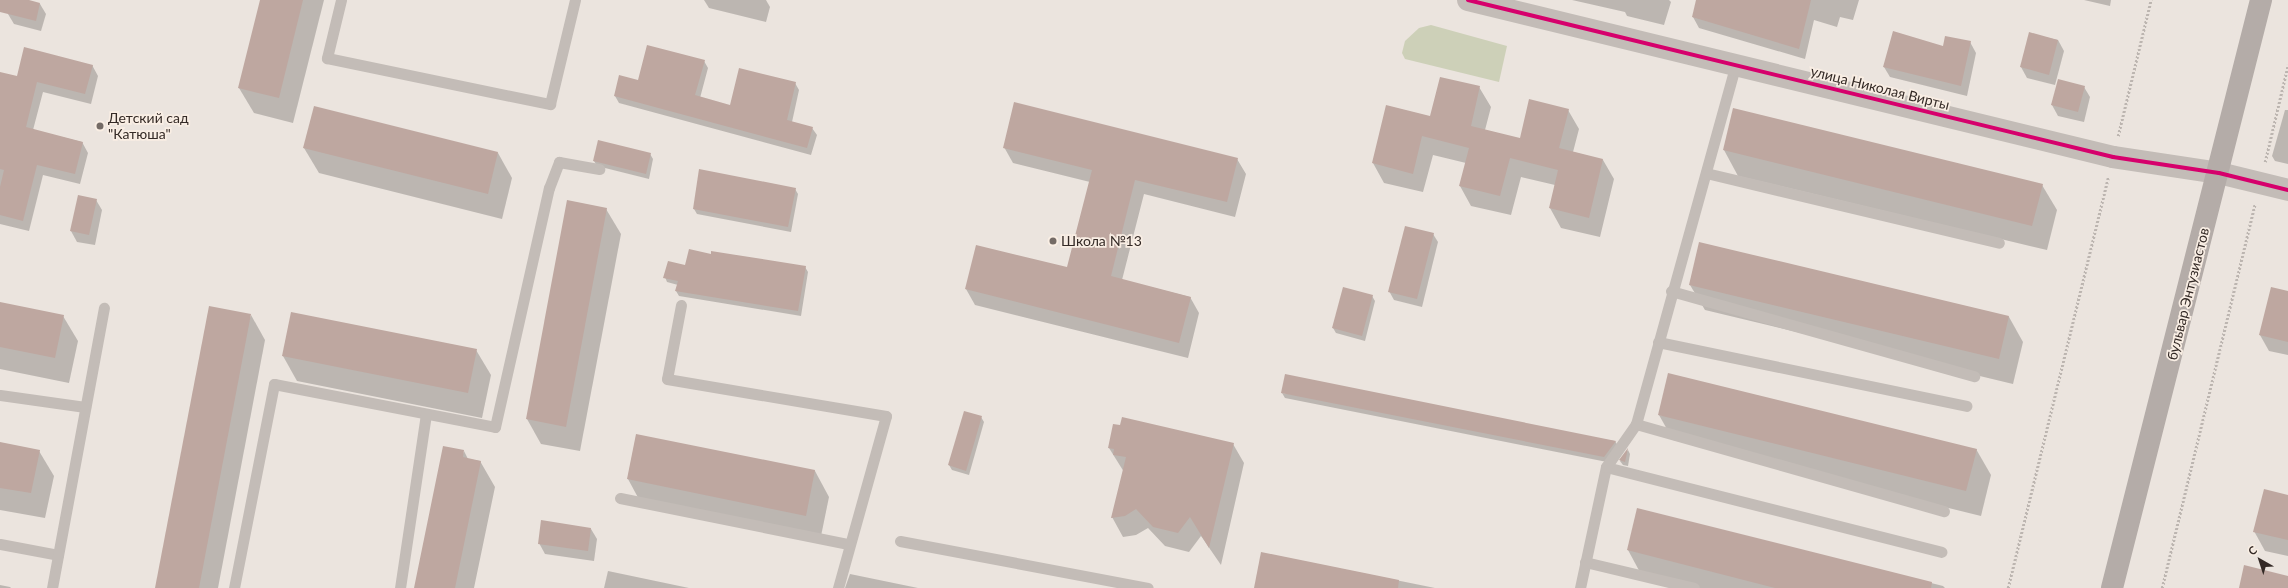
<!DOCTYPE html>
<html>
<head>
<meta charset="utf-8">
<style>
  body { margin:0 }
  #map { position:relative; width:2288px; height:588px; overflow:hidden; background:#ebe4de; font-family:Lato,sans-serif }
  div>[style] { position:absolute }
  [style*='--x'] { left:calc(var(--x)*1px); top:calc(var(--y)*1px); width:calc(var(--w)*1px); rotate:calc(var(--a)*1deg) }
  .green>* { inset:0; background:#cdd0b8 }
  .shadow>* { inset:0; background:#0003 }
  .building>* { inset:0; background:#bea7a0 }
  .path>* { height:2.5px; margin-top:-1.25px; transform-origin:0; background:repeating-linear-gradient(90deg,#bcb5b0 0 2px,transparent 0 4px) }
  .lane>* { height:11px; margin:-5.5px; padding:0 5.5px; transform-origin:5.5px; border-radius:5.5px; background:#c3bcb7 }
  .street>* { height:22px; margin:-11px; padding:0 11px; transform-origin:11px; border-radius:11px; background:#c3bcb7 }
  .secondary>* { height:22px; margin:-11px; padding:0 11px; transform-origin:11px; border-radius:11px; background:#b4aca8 }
  .cycleway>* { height:4px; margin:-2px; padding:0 2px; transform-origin:2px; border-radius:2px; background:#d6006c }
  .dots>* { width:11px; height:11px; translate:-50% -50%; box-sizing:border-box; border:2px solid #f9eee4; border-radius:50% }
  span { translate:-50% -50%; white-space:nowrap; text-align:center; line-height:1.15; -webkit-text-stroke:3.5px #f9eee4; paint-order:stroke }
  .street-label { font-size:14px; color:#342a26 }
  .poi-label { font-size:14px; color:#342a26 }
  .left { translate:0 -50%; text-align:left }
  .north { position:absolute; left:2240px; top:540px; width:40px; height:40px; -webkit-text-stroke:3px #f9eee4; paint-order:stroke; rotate:321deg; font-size:11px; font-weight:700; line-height:16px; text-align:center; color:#342a26 }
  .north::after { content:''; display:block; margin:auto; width:14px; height:18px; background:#342a26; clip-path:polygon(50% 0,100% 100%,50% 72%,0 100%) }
</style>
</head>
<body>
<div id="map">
  <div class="green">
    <div style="clip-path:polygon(1431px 25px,1507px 46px,1499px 82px,1405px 59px,1402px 53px,1405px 41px,1419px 28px)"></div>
  </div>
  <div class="shadow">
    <div style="clip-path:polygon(12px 0,40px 4px,46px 14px,41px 31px,14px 24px,8px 14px)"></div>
    <div style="clip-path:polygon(261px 0,324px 0,293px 123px,254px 113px,239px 88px)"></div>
    <div style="clip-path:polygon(704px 0,766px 0,770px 7px,766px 22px,709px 8px)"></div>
    <div style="clip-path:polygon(1572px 0,1669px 0,1671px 2px,1664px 25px,1627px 16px,1625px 12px)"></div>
    <div style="clip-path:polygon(1697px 0,1859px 0,1853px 20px,1840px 17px,1837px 27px,1814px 20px,1805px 59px,1699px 28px,1693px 17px)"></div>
    <div style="clip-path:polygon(2084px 0,2111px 0,2110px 6px)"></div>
    <div style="clip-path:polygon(2030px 34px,2058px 40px,2064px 51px,2055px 85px,2027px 78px,2021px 67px)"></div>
    <div style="clip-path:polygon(1970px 42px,1976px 53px,1967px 96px,1890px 77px,1884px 67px,1944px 47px)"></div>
    <div style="clip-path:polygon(704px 61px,708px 68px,700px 98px,731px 106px,795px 83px,799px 90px,792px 122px,812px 128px,817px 135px,811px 155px,619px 103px,615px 96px)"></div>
    <div style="clip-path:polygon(92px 65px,98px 76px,91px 104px,43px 92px,33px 130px,82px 142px,88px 153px,80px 184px,43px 175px,29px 231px,0 224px,0 73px,17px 77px)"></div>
    <div style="clip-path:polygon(1479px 87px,1491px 107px,1485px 130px,1520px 139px,1568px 110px,1579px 129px,1573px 152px,1603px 160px,1614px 179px,1600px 237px,1561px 228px,1550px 208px,1555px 185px,1521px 177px,1511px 215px,1471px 206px,1460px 186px,1466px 163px,1433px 155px,1423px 192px,1384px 183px,1373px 163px,1387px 106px,1431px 117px)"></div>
    <div style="clip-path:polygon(2084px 87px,2090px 97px,2084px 122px,2058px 116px,2052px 105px)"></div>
    <div style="clip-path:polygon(1734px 110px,2042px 185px,2057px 210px,2047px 250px,1738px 176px,1724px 150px)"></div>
    <div style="clip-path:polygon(2285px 110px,2288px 110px,2288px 164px,2275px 161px,2272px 156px)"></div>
    <div style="clip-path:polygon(1004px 147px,1237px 159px,1246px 174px,1235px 217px,1144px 194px,1122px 280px,1190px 297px,1199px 313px,1188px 358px,975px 305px,966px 289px,1068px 268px,1090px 182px,1013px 163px)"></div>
    <div style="clip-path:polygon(304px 148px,498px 153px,512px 178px,502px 219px,319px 173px)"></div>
    <div style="clip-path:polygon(650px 154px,653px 159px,649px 179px,597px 166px,594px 161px)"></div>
    <div style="clip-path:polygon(795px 189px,798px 194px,791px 232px,697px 214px,694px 209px)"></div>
    <div style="clip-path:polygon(96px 200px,102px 210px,95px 245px,77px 242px,71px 231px)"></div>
    <div style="clip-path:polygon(606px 209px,621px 234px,580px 451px,541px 444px,527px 419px)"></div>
    <div style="clip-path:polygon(1433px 234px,1438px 242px,1422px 307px,1394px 300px,1389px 291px)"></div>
    <div style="clip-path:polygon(712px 256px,805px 267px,808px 272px,801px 316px,679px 296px,676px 291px,678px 285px,667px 282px,665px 277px)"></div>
    <div style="clip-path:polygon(1690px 285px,2009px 317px,2023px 342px,2013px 384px,1705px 310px)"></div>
    <div style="clip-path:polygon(2288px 292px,2288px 355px,2269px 351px,2260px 335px)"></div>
    <div style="clip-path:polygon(1372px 296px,1375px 301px,1365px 341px,1336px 333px,1333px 328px)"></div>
    <div style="clip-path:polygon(0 303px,63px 316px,78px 341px,69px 383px,0 369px)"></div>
    <div style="clip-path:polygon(251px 315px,265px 340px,218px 588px,156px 588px)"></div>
    <div style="clip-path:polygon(476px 350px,491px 375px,482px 418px,297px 381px,283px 356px)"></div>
    <div style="clip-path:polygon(1282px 393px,1615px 441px,1618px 446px,1607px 462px,1285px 398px)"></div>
    <div style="clip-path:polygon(1659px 415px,1976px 449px,1991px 475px,1981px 516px,1673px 440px)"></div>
    <div style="clip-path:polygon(981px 417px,984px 422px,969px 475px,952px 470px,949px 465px)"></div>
    <div style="clip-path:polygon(637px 435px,815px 471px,829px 497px,820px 541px,642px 505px,628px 479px)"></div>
    <div style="clip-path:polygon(0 443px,39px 451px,54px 476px,45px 518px,0 510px)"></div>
    <div style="clip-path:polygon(1233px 444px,1244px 463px,1221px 565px,1201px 536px,1189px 552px,1165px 546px,1148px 528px,1136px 535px,1123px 537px,1112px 517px,1124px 472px,1109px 448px)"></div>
    <div style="clip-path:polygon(1628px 450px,1630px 454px,1628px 466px,1623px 465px,1620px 461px)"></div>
    <div style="clip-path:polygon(464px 451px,468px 459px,480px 461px,495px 487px,474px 588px,415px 588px)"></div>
    <div style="clip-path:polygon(2288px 496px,2288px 556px,2265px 551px,2254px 531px)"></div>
    <div style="clip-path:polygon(1638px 509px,1943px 586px,1945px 588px,1692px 588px,1642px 576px,1628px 550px)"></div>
    <div style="clip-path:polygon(591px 529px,597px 539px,594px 561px,545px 554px,539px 543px)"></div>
    <div style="clip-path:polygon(1262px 553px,1435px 588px,1255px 588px)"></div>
    <div style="clip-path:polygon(608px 571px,689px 588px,604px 588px)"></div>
    <div style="clip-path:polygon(850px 574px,918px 588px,845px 588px)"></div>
    <div style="clip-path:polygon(0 585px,10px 587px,11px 588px,0 588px)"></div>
  </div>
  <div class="building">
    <div style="clip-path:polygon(0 0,29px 0,40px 3px,36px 21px,0 12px)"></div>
    <div style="clip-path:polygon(260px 0,303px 0,279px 98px,238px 88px)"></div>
    <div style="clip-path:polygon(1696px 0,1811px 0,1799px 49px,1692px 17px)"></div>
    <div style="clip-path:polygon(1893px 31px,1943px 46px,1945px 36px,1971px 41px,1961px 86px,1883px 67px)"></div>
    <div style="clip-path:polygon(2029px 32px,2058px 40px,2049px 75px,2020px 67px)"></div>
    <div style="clip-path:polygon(647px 45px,705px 60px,695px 95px,730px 105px,739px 68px,796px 82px,787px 120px,813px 127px,807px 148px,614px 96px,619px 75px,638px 80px)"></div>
    <div style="clip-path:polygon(24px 47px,93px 65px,85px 94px,37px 82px,26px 127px,83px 142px,75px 174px,37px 165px,23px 221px,0 215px,0 187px,4px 170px,0 169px,0 72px,17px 76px)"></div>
    <div style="clip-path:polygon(1440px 77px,1480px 86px,1471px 126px,1520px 138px,1529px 99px,1569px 109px,1559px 148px,1603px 159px,1589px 218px,1549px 208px,1558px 170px,1510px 158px,1500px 196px,1459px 186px,1469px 148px,1422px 136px,1413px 174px,1372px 163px,1386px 105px,1430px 116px)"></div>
    <div style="clip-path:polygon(2058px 79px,2085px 86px,2078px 112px,2051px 105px)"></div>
    <div style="clip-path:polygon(1014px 102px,1238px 158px,1227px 202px,1135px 180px,1111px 276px,1191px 297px,1179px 343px,965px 289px,976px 245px,1067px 267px,1092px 170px,1003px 148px)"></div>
    <div style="clip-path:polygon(314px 106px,498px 152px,488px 194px,303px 148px)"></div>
    <div style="clip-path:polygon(1733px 108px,2043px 184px,2032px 226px,1723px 150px)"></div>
    <div style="clip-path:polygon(598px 140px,651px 153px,646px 174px,593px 161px)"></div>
    <div style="clip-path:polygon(699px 169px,796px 188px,788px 227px,693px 209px)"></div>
    <div style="clip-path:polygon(78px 195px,97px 199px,89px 235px,70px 231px)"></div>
    <div style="clip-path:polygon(567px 200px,607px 208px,566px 427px,526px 419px)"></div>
    <div style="clip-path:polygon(1405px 226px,1434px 233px,1417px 299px,1388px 292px)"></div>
    <div style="clip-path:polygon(1699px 242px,2009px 316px,1999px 359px,1689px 285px)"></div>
    <div style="clip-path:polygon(689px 249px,711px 254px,711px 251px,806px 266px,798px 311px,675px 291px,678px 281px,663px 278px,668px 261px,685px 265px)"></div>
    <div style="clip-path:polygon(1343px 287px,1373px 295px,1362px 336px,1332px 328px)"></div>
    <div style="clip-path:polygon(2271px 287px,2288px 291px,2288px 342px,2259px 335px)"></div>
    <div style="clip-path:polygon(0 302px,64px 315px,55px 358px,0 347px)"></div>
    <div style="clip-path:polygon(209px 306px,251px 314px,199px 588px,155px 588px)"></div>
    <div style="clip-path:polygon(291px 312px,477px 349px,468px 393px,282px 356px)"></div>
    <div style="clip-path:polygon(1668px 373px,1977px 449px,1966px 491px,1658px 415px)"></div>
    <div style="clip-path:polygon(1285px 374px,1616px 441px,1604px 457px,1281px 393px)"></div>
    <div style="clip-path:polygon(964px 411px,982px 416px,966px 471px,948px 465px)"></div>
    <div style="clip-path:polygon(1122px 417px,1234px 443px,1209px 548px,1190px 517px,1178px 533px,1153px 527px,1136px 509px,1125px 516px,1111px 518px,1126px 457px,1113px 455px,1114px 449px,1108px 448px,1113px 424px,1120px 425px)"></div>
    <div style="clip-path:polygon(636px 434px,815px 470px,806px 516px,627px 479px)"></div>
    <div style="clip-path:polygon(0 442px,40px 450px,31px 493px,0 488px)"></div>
    <div style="clip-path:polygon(443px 446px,464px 450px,463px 457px,481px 461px,455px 588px,414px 588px)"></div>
    <div style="clip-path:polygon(1628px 448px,1625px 462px,1619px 460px)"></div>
    <div style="clip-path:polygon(2264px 489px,2288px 495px,2288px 540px,2253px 532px)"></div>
    <div style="clip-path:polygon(1637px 508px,1932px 582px,1931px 588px,1775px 588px,1627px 550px)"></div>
    <div style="clip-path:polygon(541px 520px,591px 528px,588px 551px,538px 544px)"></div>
    <div style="clip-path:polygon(1261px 552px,1399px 580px,1398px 588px,1254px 588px)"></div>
    <div style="clip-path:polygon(2244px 565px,2288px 576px,2288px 588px,2239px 588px)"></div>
  </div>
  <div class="path">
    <div style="--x:2118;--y:136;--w:140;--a:-76.4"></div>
    <div style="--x:2265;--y:162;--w:100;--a:-76.7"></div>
    <div style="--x:2008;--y:588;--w:423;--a:-76.3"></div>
    <div style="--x:2162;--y:588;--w:395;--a:-76.4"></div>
  </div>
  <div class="lane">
    <div style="--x:341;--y:0;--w:60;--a:103.6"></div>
    <div style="--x:327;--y:58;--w:228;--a:11.7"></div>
    <div style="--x:550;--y:104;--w:107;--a:-76.5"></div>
    <div style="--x:1706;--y:173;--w:301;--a:13.4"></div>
    <div style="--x:1671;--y:291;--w:315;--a:15.7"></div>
    <div style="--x:681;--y:305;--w:75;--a:100.7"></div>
    <div style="--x:667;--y:379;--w:222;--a:9.6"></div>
    <div style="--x:886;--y:416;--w:179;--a:105.6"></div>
    <div style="--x:1658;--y:342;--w:315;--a:11.7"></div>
    <div style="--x:0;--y:395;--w:86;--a:8"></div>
    <div style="--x:1636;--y:424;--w:320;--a:15.8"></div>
    <div style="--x:1606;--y:467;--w:346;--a:14.2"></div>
    <div style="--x:620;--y:498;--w:233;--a:11.4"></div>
    <div style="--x:900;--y:541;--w:252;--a:10.7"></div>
    <div style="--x:0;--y:544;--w:59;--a:10.7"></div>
    <div style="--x:1585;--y:562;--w:112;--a:13.4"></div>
    <div style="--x:52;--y:588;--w:285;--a:-79.5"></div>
    <div style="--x:234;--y:588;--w:208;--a:-78.9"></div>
    <div style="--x:274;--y:384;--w:225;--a:11"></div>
    <div style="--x:495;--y:427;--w:245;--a:-77.3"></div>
    <div style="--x:549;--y:188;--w:28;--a:-69"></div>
    <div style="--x:559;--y:162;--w:41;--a:9.9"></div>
    <div style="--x:400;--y:588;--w:176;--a:-81.5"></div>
    <div style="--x:1580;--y:588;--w:124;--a:-77.9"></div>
    <div style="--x:1606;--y:467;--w:52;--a:-55.1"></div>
    <div style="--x:1636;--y:424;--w:374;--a:-74.5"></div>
  </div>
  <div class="street">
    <div style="--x:1468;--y:0;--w:664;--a:13.68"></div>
    <div style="--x:2113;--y:157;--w:107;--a:8.6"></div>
    <div style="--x:2219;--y:173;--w:71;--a:13.8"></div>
  </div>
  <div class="secondary">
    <div style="--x:2112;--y:588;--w:607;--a:-75.78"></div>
  </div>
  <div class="cycleway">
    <div style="--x:1468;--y:0;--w:664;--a:13.68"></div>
    <div style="--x:2113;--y:157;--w:107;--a:8.6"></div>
    <div style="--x:2219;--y:173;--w:71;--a:13.8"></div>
  </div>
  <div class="dots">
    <div style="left:100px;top:126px;background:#746b66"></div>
    <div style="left:1053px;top:241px;background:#746b66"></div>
  </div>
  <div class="street-label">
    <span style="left:1880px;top:88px;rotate:14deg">улица Николая Вирты</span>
    <span style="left:2188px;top:294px;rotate:-76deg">бульвар Энтузиастов</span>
  </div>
  <div class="poi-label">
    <span class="left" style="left:108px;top:126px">Детский сад<br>"Катюша"</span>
    <span class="left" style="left:1061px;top:241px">Школа №13</span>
  </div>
  <div class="north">С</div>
</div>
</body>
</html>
